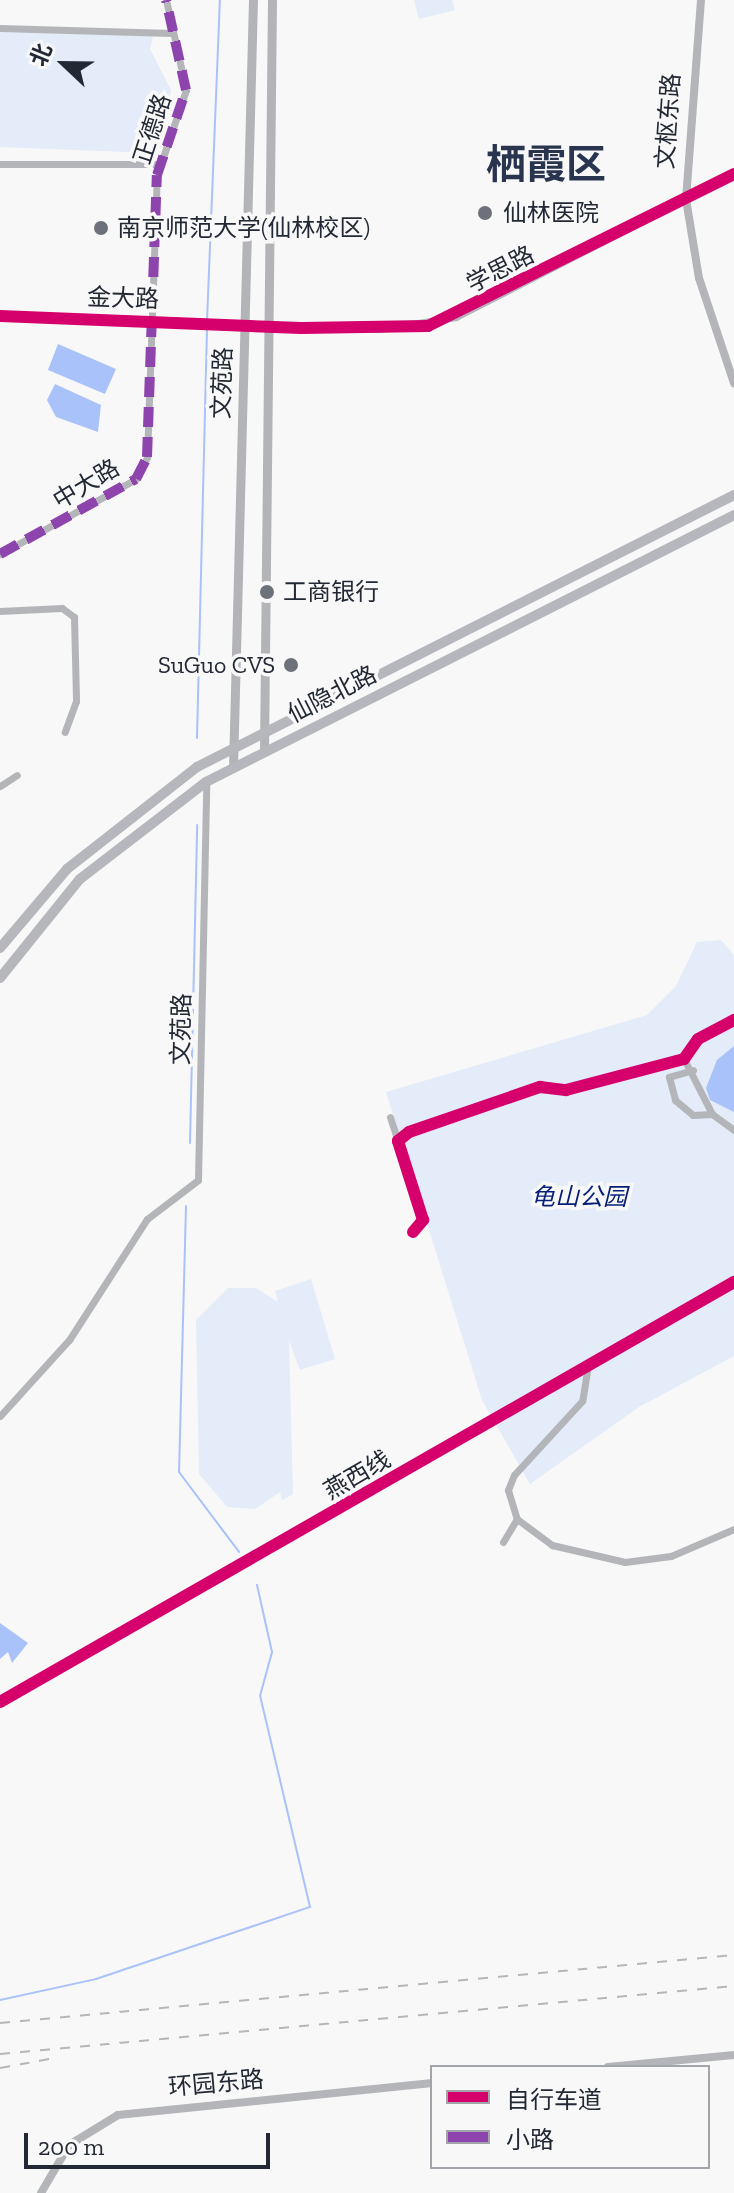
<!DOCTYPE html>
<html>
<head>
<meta charset="utf-8">
<style>
  body { margin:0 }
  #map { position:relative; width:734px; height:2193px; overflow:hidden; background:#f8f8f8; font-family:"Zilla Slab","Noto Sans SC",serif }
  div>[style] { position:absolute }
  [style*='--x'] { left:calc(var(--x)*1px); top:calc(var(--y)*1px); width:calc(var(--w)*1px); rotate:calc(var(--a)*1deg) }
  .green>* { inset:0; background:#e4ebf9 }
  .water>* { inset:0; background:#a9c2f9 }
  .stream>* { height:2px; margin:-1px; padding:0 1px; transform-origin:1px; border-radius:1px; background:#a9c2f9 }
  .minor>* { height:7px; margin:-3.5px; padding:0 3.5px; transform-origin:3.5px; border-radius:3.5px; background:#b3b5b9 }
  .tertiary>* { height:8px; margin:-4px; padding:0 4px; transform-origin:4px; border-radius:4px; background:#b3b5b9 }
  .secondary>* { height:9px; margin:-4.5px; padding:0 4.5px; transform-origin:4.5px; border-radius:4.5px; background:#b2b4b8 }
  .primary>* { height:10px; margin:-5px; padding:0 5px; transform-origin:5px; border-radius:5px; background:#b6b7bc }
  .rail>* { height:2px; margin-top:-1px; transform-origin:0; background:repeating-linear-gradient(90deg,#b4b6b8 0 10px,transparent 0 20px) }
  .quiet>* { height:10px; margin-top:-5px; transform-origin:0; background:repeating-linear-gradient(90deg,#8e44ad 0 20px,transparent 0 30px) }
  .cycleway>* { height:12px; margin:-6px; padding:0 6px; transform-origin:6px; border-radius:6px; background:#d6006c }
  .dots>* { width:22px; height:22px; translate:-50% -50%; box-sizing:border-box; border:4px solid #f8f8f8; border-radius:50% }
  span { translate:-50% -50%; white-space:nowrap; text-align:center; line-height:1.15; -webkit-text-stroke:7px #f8f8f8; paint-order:stroke }
  .street-label { font-size:24px; color:#222834 }
  .poi-label { font-size:24px; color:#222834 }
  .left { translate:0 -50%; text-align:left }
  .right { translate:-100% -50%; text-align:right }
  .park-label { font-size:24px; color:#072178; font-style:italic }
  .town-label { font-size:40px; color:#29354f; font-weight:700 }
  .legend { position:absolute; left:430px; top:2065px; width:280px; height:104px; box-sizing:border-box; background:#f8f8f8; border:2px solid #a2a5aa; margin:0; padding:10px 14px; list-style:none; font-size:24px; color:#222834 }
  .legend li { display:flex; align-items:center; gap:16px; height:40px }
  .legend b { width:40px; border:2px solid #a2a5aa }
  .north { position:absolute; left:24px; top:24px; width:80px; height:80px; -webkit-text-stroke:6px #f8f8f8; paint-order:stroke; rotate:292deg; font-size:22px; font-weight:700; line-height:32px; text-align:center; color:#222834 }
  .north::after { content:''; display:block; margin:auto; width:28px; height:36px; background:#222834; clip-path:polygon(50% 0,100% 100%,50% 72%,0 100%) }
  .scale { position:absolute; left:24px; top:2133px; width:246px; height:36px; box-sizing:border-box; border:4px solid #222834; border-top:0; padding-left:10px; font-size:24px; line-height:28px; white-space:nowrap; color:#222834; -webkit-text-stroke:6px #f8f8f8; paint-order:stroke }
</style>
</head>
<body>
<div id="map">
  <div class="green">
    <div style="clip-path:polygon(414px 0,452px 0,455px 10px,419px 19px)"></div>
    <div style="clip-path:polygon(0 30px,153px 36px,150px 49px,171px 90px,165px 118px,148px 140px,150px 153px,0 147px)"></div>
    <div style="clip-path:polygon(721px 940px,734px 955px,734px 1356px,639px 1407px,530px 1484px,482px 1400px,386px 1092px,647px 1015px,676px 986px,697px 942px)"></div>
    <div style="clip-path:polygon(311px 1279px,335px 1359px,300px 1370px,289px 1341px,293px 1494px,282px 1500px,280px 1492px,255px 1509px,227px 1507px,199px 1474px,196px 1320px,228px 1288px,256px 1288px,278px 1302px,275px 1291px)"></div>
  </div>
  <div class="water">
    <div style="clip-path:polygon(58px 344px,116px 369px,105px 394px,48px 370px)"></div>
    <div style="clip-path:polygon(55px 384px,101px 405px,98px 432px,56px 417px,47px 400px)"></div>
    <div style="clip-path:polygon(734px 1046px,734px 1112px,710px 1100px,706px 1088px,717px 1060px)"></div>
    <div style="clip-path:polygon(0 1623px,28px 1643px,12px 1663px,8px 1652px,0 1659px)"></div>
  </div>
  <div class="stream">
    <div style="--x:207;--y:321;--w:321;--a:-87.7"></div>
    <div style="--x:197;--y:738;--w:411;--a:-88.6"></div>
    <div style="--x:190;--y:1143;--w:318;--a:-88.7"></div>
    <div style="--x:186;--y:1206;--w:266;--a:91.5"></div>
    <div style="--x:179;--y:1472;--w:100;--a:53.1"></div>
    <div style="--x:0;--y:2000;--w:98;--a:-12.3"></div>
    <div style="--x:96;--y:1979;--w:226;--a:-18.6"></div>
    <div style="--x:310;--y:1907;--w:217;--a:-103.3"></div>
    <div style="--x:260;--y:1696;--w:46;--a:-74.7"></div>
    <div style="--x:272;--y:1652;--w:69;--a:-102.6"></div>
  </div>
  <div class="minor">
    <div style="--x:0;--y:28;--w:171;--a:1.7"></div>
    <div style="--x:0;--y:164;--w:161;--a:0"></div>
    <div style="--x:0;--y:316;--w:244;--a:2.1"></div>
    <div style="--x:268;--y:327;--w:112;--a:1"></div>
    <div style="--x:380;--y:329;--w:77;--a:-9"></div>
    <div style="--x:456;--y:317;--w:313;--a:-27.2"></div>
    <div style="--x:0;--y:554;--w:155;--a:-28.9"></div>
    <div style="--x:136;--y:479;--w:25;--a:-63"></div>
    <div style="--x:147;--y:457;--w:282;--a:-88"></div>
    <div style="--x:157;--y:175;--w:90;--a:-71.2"></div>
    <div style="--x:186;--y:90;--w:92;--a:-102.5"></div>
    <div style="--x:0;--y:611;--w:62;--a:-2.8"></div>
    <div style="--x:62;--y:608;--w:15;--a:37"></div>
    <div style="--x:74;--y:617;--w:84;--a:88.6"></div>
    <div style="--x:76;--y:701;--w:33;--a:110"></div>
    <div style="--x:0;--y:786;--w:20;--a:-33"></div>
    <div style="--x:684;--y:1059;--w:62;--a:63"></div>
    <div style="--x:712;--y:1114;--w:27;--a:36"></div>
    <div style="--x:693;--y:1070;--w:25;--a:164"></div>
    <div style="--x:669;--y:1077;--w:24;--a:75"></div>
    <div style="--x:675;--y:1100;--w:23;--a:40"></div>
    <div style="--x:693;--y:1115;--w:19;--a:-3"></div>
    <div style="--x:390;--y:1117;--w:25;--a:72"></div>
    <div style="--x:413;--y:1232;--w:16;--a:-50"></div>
    <div style="--x:423;--y:1220;--w:83;--a:-107.6"></div>
    <div style="--x:398;--y:1141;--w:14;--a:-39"></div>
    <div style="--x:409;--y:1132;--w:139;--a:-19"></div>
    <div style="--x:540;--y:1087;--w:26;--a:7"></div>
    <div style="--x:566;--y:1090;--w:122;--a:-14.7"></div>
    <div style="--x:684;--y:1059;--w:24;--a:-55"></div>
    <div style="--x:698;--y:1039;--w:41;--a:-27.8"></div>
    <div style="--x:588;--y:1365;--w:36;--a:99"></div>
    <div style="--x:582;--y:1401;--w:100;--a:132.6"></div>
    <div style="--x:514;--y:1475;--w:16;--a:112"></div>
    <div style="--x:508;--y:1490;--w:30;--a:73"></div>
    <div style="--x:517;--y:1519;--w:44;--a:36.6"></div>
    <div style="--x:552;--y:1545;--w:75;--a:13.1"></div>
    <div style="--x:625;--y:1562;--w:46;--a:-7.4"></div>
    <div style="--x:671;--y:1556;--w:69;--a:-23.2"></div>
    <div style="--x:0;--y:1416;--w:103;--a:-47.8"></div>
    <div style="--x:69;--y:1340;--w:144;--a:-57.2"></div>
    <div style="--x:147;--y:1219;--w:64;--a:-37.4"></div>
    <div style="--x:198;--y:1180;--w:398;--a:-88.8"></div>
    <div style="--x:503;--y:1542;--w:27;--a:-59"></div>
    <div style="--x:0;--y:1702;--w:846;--a:-29.78"></div>
  </div>
  <div class="tertiary">
    <div style="--x:701;--y:0;--w:200;--a:94.3"></div>
    <div style="--x:686;--y:199;--w:80;--a:80.7"></div>
    <div style="--x:699;--y:278;--w:111;--a:71.6"></div>
    <div style="--x:244;--y:325;--w:24;--a:5"></div>
    <div style="--x:608;--y:2067;--w:127;--a:-5.4"></div>
    <div style="--x:41;--y:2193;--w:56;--a:-59.7"></div>
    <div style="--x:69;--y:2145;--w:57;--a:-31.5"></div>
    <div style="--x:118;--y:2115;--w:316;--a:-5.8"></div>
  </div>
  <div class="secondary">
    <div style="--x:264;--y:751;--w:751;--a:-89.39"></div>
    <div style="--x:233;--y:768;--w:768;--a:-88.51"></div>
  </div>
  <div class="primary">
    <div style="--x:0;--y:948;--w:104;--a:-49.7"></div>
    <div style="--x:67;--y:869;--w:165;--a:-38.1"></div>
    <div style="--x:197;--y:767;--w:602;--a:-26.86"></div>
    <div style="--x:0;--y:978;--w:127;--a:-51.1"></div>
    <div style="--x:80;--y:879;--w:159;--a:-37.6"></div>
    <div style="--x:206;--y:782;--w:592;--a:-26.82"></div>
  </div>
  <div class="rail">
    <div style="--x:0;--y:2023;--w:737;--a:-5.29"></div>
    <div style="--x:0;--y:2054;--w:737;--a:-5.29"></div>
    <div style="--x:0;--y:2068;--w:50;--a:-10.4"></div>
  </div>
  <div class="quiet">
    <div style="--x:0;--y:554;--w:155;--a:-28.9"></div>
    <div style="--x:136;--y:479;--w:25;--a:-63"></div>
    <div style="--x:147;--y:457;--w:282;--a:-88"></div>
    <div style="--x:157;--y:175;--w:90;--a:-71.2"></div>
    <div style="--x:186;--y:90;--w:92;--a:-102.5"></div>
  </div>
  <div class="cycleway">
    <div style="--x:0;--y:316;--w:301;--a:2.3"></div>
    <div style="--x:301;--y:328;--w:127;--a:-0.9"></div>
    <div style="--x:428;--y:326;--w:342;--a:-26.4"></div>
    <div style="--x:413;--y:1232;--w:16;--a:-50"></div>
    <div style="--x:423;--y:1220;--w:83;--a:-107.6"></div>
    <div style="--x:398;--y:1141;--w:14;--a:-39"></div>
    <div style="--x:409;--y:1132;--w:139;--a:-19"></div>
    <div style="--x:540;--y:1087;--w:26;--a:7"></div>
    <div style="--x:566;--y:1090;--w:122;--a:-14.7"></div>
    <div style="--x:684;--y:1059;--w:24;--a:-55"></div>
    <div style="--x:698;--y:1039;--w:41;--a:-27.8"></div>
    <div style="--x:0;--y:1702;--w:846;--a:-29.78"></div>
  </div>
  <div class="dots">
    <div style="left:485px;top:213px;background:#6d7179"></div>
    <div style="left:101px;top:228px;background:#6d7179"></div>
    <div style="left:267px;top:592px;background:#6d7179"></div>
    <div style="left:291px;top:665px;background:#6d7179"></div>
  </div>
  <div class="street-label">
    <span style="left:668px;top:121px;rotate:-86deg">文枢东路</span>
    <span style="left:152px;top:129px;rotate:-72deg">正德路</span>
    <span style="left:500px;top:269px;rotate:-27deg">学思路</span>
    <span style="left:123px;top:298px;rotate:2deg">金大路</span>
    <span style="left:222px;top:383px;rotate:-88deg">文苑路</span>
    <span style="left:86px;top:484px;rotate:-31deg">中大路</span>
    <span style="left:332px;top:694px;rotate:-27deg">仙隐北路</span>
    <span style="left:181px;top:1029px;rotate:-89deg">文苑路</span>
    <span style="left:357px;top:1475px;rotate:-30deg">燕西线</span>
    <span style="left:216px;top:2083px;rotate:-5deg">环园东路</span>
  </div>
  <div class="poi-label">
    <span class="left" style="left:503px;top:213px">仙林医院</span>
    <span class="left" style="left:117px;top:228px">南京师范大学(仙林校区)</span>
    <span class="left" style="left:283px;top:592px">工商银行</span>
    <span class="right" style="left:275px;top:665px">SuGuo CVS</span>
  </div>
  <div class="park-label">
    <span style="left:579px;top:1197px">龟山公园</span>
  </div>
  <div class="town-label">
    <span style="left:546px;top:164px">栖霞区</span>
  </div>
  <ul class="legend">
  <li><b style="height:10px;background:#d6006c"></b>自行车道</li>
  <li><b style="height:10px;background:#8e44ad"></b>小路</li>
  </ul>
  <div class="north">北</div>
  <div class="scale">200 m</div>
</div>
</body>
</html>
